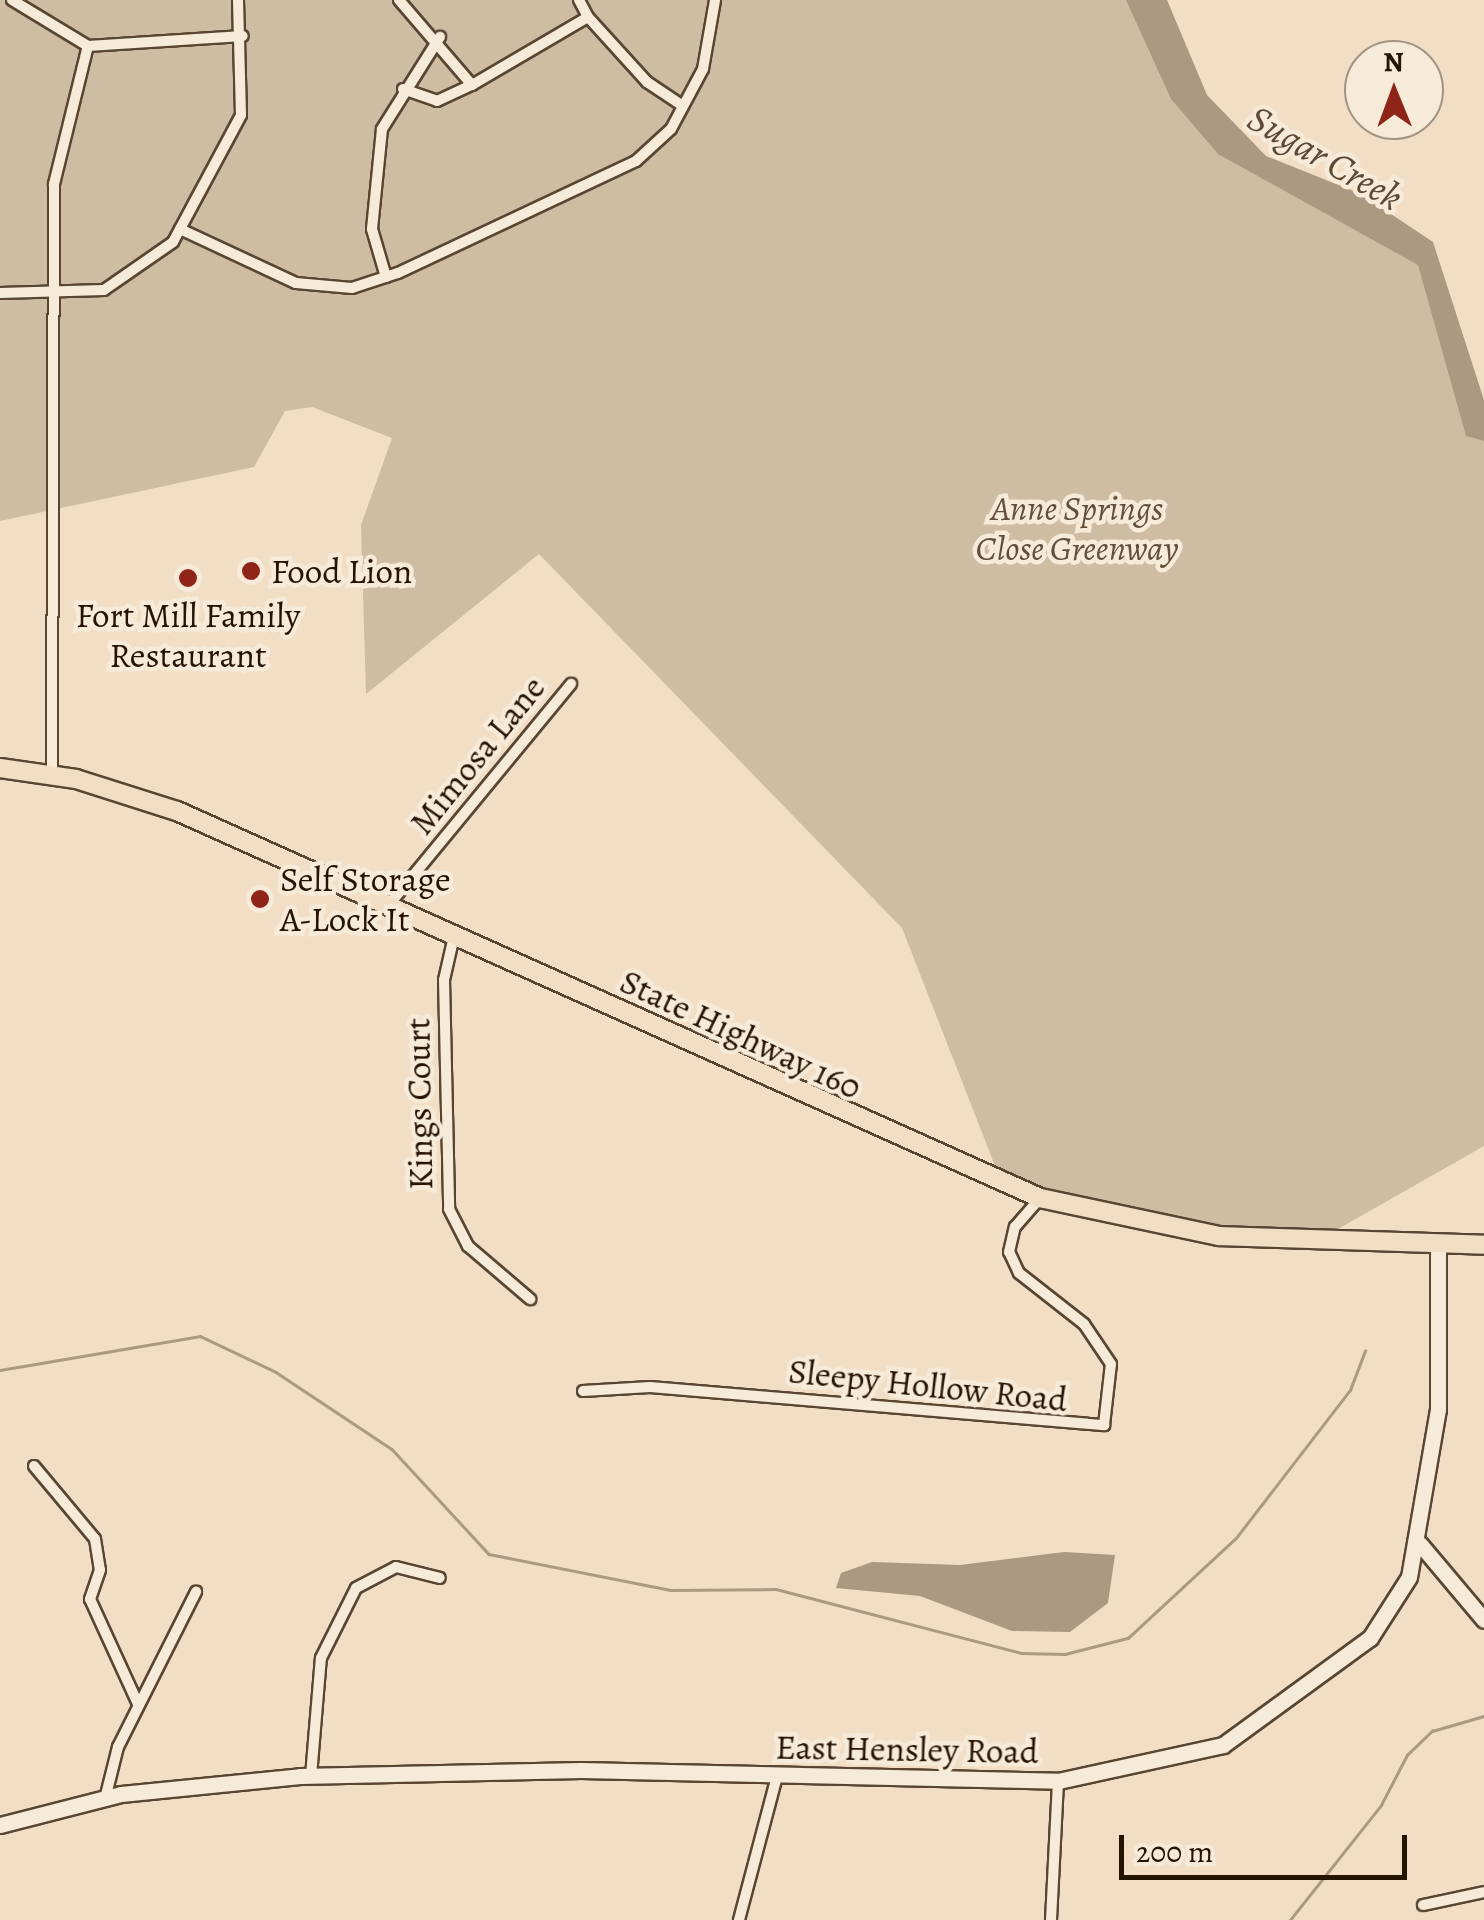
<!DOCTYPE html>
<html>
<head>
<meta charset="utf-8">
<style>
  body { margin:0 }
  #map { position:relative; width:1484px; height:1920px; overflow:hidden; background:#f1dec4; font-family:Alegreya,serif }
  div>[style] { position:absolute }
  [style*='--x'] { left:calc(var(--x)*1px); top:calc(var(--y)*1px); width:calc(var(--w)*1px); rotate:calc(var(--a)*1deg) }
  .green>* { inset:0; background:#cebca3 }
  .water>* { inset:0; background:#ac9982 }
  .stream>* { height:2.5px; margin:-1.25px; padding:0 1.25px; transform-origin:1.25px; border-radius:1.25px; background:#ac9982 }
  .roads { filter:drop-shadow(2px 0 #584632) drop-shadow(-2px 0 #584632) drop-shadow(0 2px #584632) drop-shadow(0 -2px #584632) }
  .street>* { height:10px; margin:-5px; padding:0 5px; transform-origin:5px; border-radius:5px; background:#f6ead9 }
  .secondary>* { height:15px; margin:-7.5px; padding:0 7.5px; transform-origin:7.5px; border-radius:7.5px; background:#f6ead9 }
  .primary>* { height:18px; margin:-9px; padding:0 9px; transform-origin:9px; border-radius:9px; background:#f1dec4 }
  .dots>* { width:28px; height:28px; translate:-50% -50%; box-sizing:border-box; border:5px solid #f6ead9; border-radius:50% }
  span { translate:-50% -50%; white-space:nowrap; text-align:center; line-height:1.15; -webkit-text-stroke:9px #f6ead9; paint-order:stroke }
  .park-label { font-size:35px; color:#604f3a; font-style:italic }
  .poi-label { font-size:35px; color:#251401 }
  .left { translate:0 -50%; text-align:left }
  .street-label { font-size:35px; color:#251401 }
  .water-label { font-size:38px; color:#5b4935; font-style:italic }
  .north { position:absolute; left:1344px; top:40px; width:100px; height:100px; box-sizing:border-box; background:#f6ead9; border:2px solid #a29483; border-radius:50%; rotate:359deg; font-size:28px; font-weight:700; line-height:40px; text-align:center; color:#251401 }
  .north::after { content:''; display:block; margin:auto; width:35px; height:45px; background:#8f2418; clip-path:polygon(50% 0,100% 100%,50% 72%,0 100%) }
  .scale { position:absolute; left:1119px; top:1835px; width:288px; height:45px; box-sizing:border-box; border:5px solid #251401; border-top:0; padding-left:12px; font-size:30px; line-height:35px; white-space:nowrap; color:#251401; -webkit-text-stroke:8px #f6ead9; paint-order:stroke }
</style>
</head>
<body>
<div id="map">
  <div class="green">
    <div style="clip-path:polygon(0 0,1146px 0,1213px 130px,1421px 251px,1484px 423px,1484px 1146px,1331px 1233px,1219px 1229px,1112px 1211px,999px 1176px,902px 928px,539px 554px,366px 694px,361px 525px,392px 438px,312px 407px,285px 411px,254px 467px,0 521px)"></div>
  </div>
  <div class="water">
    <div style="clip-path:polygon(1126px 0,1167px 0,1207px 95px,1266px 156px,1361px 194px,1433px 242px,1484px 400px,1484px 441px,1466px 436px,1418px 265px,1218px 154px,1171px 99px)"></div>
    <div style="clip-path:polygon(1064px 1552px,1115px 1555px,1108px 1603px,1070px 1632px,1012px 1631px,920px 1596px,836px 1588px,841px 1573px,872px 1562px,960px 1565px)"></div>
  </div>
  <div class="stream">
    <div style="--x:0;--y:1370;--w:203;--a:-9.6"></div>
    <div style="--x:200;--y:1336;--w:84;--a:25.3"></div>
    <div style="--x:276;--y:1372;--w:139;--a:33.6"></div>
    <div style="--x:392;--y:1449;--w:143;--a:47.3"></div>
    <div style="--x:489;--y:1554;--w:185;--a:11.2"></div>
    <div style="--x:670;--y:1590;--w:106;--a:-0.5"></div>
    <div style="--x:776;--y:1589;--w:253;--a:14.6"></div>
    <div style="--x:1021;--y:1653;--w:44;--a:1.3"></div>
    <div style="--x:1065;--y:1654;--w:65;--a:-14.3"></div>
    <div style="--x:1128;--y:1638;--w:147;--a:-42.8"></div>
    <div style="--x:1236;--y:1538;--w:187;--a:-52.4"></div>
    <div style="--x:1350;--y:1390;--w:42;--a:-69"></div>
    <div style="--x:1290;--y:1920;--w:147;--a:-51.6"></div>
    <div style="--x:1381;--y:1805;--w:56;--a:-62.5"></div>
    <div style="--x:1407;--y:1755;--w:35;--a:-44"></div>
    <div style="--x:1432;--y:1731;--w:54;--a:-16.1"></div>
  </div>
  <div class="roads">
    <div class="street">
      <div style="--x:12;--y:0;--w:89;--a:31.2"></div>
      <div style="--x:88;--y:46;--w:155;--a:-3.7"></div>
      <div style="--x:399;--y:0;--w:112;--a:49.3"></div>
      <div style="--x:472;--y:85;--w:134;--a:-30.4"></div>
      <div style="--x:588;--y:17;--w:88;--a:47.8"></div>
      <div style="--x:647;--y:82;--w:43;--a:33.7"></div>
      <div style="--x:579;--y:0;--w:19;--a:62"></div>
      <div style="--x:403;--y:89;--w:36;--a:19"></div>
      <div style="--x:437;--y:101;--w:38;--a:-25"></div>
      <div style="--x:180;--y:229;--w:128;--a:25"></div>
      <div style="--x:296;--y:283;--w:56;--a:5.1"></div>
      <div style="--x:352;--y:288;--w:48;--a:-18.1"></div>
      <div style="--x:398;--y:273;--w:263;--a:-25.2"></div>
      <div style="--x:636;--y:161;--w:47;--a:-42.4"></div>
      <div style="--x:671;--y:129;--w:68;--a:-61.9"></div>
      <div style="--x:703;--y:69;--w:70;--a:-80.1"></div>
      <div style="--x:386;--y:277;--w:50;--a:-106.3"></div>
      <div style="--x:372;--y:229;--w:100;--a:-84.3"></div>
      <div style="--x:382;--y:129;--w:109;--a:-57.8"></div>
      <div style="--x:0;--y:293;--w:104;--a:-1.7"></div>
      <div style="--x:104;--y:290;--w:84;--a:-34.8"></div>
      <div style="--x:173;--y:242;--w:144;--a:-61.8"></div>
      <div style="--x:241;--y:115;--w:115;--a:-91.5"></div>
      <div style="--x:52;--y:774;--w:590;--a:-89.81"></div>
      <div style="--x:54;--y:184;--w:142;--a:-76.2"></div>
      <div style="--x:388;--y:906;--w:288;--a:-50.5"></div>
      <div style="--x:454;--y:936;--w:45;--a:102.8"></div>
      <div style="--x:444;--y:980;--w:229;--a:88.7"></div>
      <div style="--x:449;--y:1209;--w:42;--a:62.8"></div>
      <div style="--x:468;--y:1246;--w:82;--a:40.5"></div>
      <div style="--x:583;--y:1391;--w:67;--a:-3.4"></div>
      <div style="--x:650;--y:1387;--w:456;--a:4.8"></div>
      <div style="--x:1104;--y:1425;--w:61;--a:-83.5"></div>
      <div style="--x:1111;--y:1364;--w:48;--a:-124"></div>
      <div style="--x:1084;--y:1324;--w:83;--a:-141.9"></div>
      <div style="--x:1019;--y:1273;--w:23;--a:-115"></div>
      <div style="--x:1009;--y:1252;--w:26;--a:-77"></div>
      <div style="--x:1015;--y:1227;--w:38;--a:-49"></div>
      <div style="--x:34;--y:1466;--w:95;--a:50.1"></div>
      <div style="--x:95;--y:1539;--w:31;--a:81"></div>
      <div style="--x:100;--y:1570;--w:31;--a:109"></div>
      <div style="--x:90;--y:1599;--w:115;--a:65.4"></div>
      <div style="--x:311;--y:1776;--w:118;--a:-85.2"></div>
      <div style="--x:321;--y:1658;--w:78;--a:-63.4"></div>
      <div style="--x:356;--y:1588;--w:45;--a:-27.7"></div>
      <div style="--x:396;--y:1567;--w:45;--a:14"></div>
      <div style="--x:105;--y:1799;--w:54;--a:-76"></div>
      <div style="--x:118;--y:1747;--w:174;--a:-63.3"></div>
      <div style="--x:1423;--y:1905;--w:62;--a:-12"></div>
      <div style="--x:739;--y:1920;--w:149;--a:-75.2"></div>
      <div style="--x:1051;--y:1920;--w:139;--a:-87.1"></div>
    </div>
    <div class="secondary">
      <div style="--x:1420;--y:1544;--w:99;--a:49.9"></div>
      <div style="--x:0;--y:1825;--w:125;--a:-14.4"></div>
      <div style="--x:121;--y:1794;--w:180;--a:-5.7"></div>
      <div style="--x:300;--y:1776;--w:281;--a:-1.2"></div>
      <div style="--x:581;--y:1770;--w:477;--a:1.3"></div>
      <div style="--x:1058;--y:1781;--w:169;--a:-12.3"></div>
      <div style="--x:1223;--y:1745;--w:182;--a:-36.1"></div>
      <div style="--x:1370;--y:1638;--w:72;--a:-57.4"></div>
      <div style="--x:1409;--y:1577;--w:170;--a:-80.2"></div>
      <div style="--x:1438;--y:1409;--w:164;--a:-90"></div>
    </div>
    <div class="primary">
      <div style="--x:0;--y:768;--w:77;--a:8.2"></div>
      <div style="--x:76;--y:779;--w:106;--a:17.6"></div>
      <div style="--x:177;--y:811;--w:946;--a:24.15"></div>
      <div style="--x:1040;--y:1198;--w:183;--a:12"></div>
      <div style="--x:1219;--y:1236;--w:265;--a:1.9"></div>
    </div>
  </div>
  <div class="dots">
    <div style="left:251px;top:571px;background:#8f2418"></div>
    <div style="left:188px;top:578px;background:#8f2418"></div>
    <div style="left:260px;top:899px;background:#8f2418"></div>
  </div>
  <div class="park-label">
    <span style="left:1077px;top:528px">Anne Springs<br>Close Greenway</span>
  </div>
  <div class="poi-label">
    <span class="left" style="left:271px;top:571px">Food Lion</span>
    <span style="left:188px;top:635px">Fort Mill Family<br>Restaurant</span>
    <span class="left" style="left:280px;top:899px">Self Storage<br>A-Lock It</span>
  </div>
  <div class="street-label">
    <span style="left:477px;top:755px;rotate:-51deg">Mimosa Lane</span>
    <span style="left:741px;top:1034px;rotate:25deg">State Highway 160</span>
    <span style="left:419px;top:1104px;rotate:-91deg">Kings Court</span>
    <span style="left:928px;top:1385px;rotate:6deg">Sleepy Hollow Road</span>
    <span style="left:907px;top:1749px;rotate:1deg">East Hensley Road</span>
  </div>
  <div class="water-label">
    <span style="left:1325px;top:158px;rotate:30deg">Sugar Creek</span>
  </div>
  <div class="north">N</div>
  <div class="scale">200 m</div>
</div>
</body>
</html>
